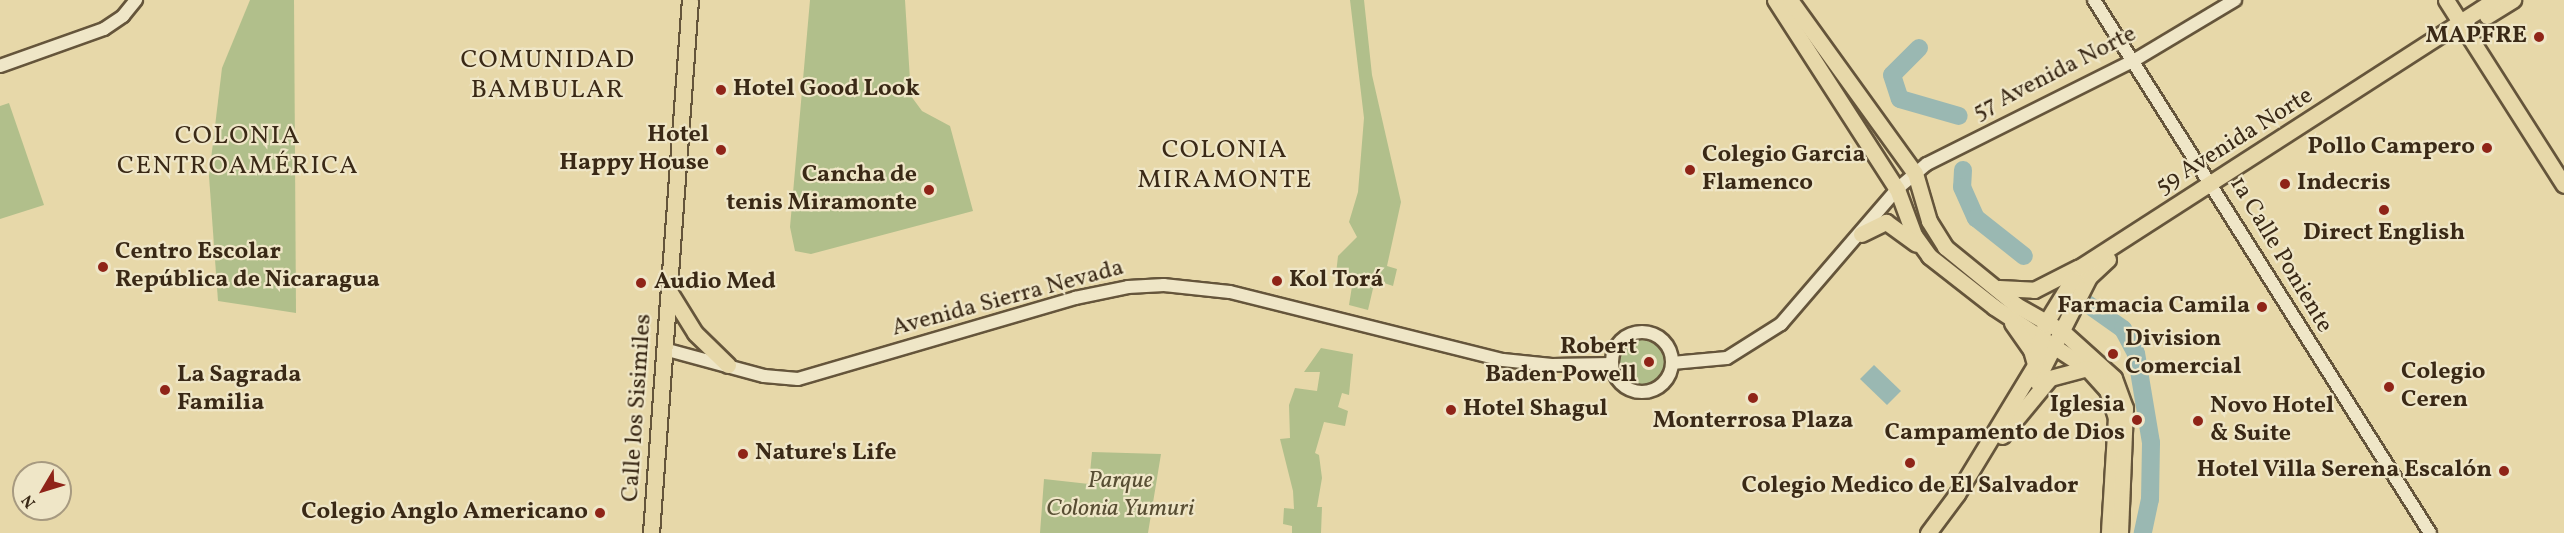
<!DOCTYPE html>
<html>
<head>
<meta charset="utf-8">
<style>
  body { margin:0 }
  #map { position:relative; width:2564px; height:533px; overflow:hidden; background:#e7d8a9; font-family:Vollkorn,serif }
  div>[style] { position:absolute }
  [style*='--x'] { left:calc(var(--x)*1px); top:calc(var(--y)*1px); width:calc(var(--w)*1px); rotate:calc(var(--a)*1deg) }
  .green>* { inset:0; background:#b1bf8b }
  .round { border-radius:50% }
  .water>* { inset:0; background:#9ab8b2 }
  .river>* { height:18px; margin:-9px; padding:0 9px; transform-origin:9px; border-radius:9px; background:#9ab8b2 }
  .roads { filter:drop-shadow(2px 0 #65553b) drop-shadow(-2px 0 #65553b) drop-shadow(0 2px #65553b) drop-shadow(0 -2px #65553b) }
  .minor>* { height:12px; margin:-6px; padding:0 6px; transform-origin:6px; border-radius:6px; background:#efe6c7 }
  .minor>.ring { margin:-6px; padding:0; box-sizing:content-box; background:none; border:12px solid #efe6c7; border-radius:50% }
  .major>* { height:15px; margin:-7.5px; padding:0 7.5px; transform-origin:7.5px; border-radius:7.5px; background:#e7d8a9 }
  .dots>* { width:16px; height:16px; translate:-50% -50%; box-sizing:border-box; border:3px solid #efe6c7; border-radius:50% }
  span { translate:-50% -50%; white-space:nowrap; text-align:center; line-height:1.15; -webkit-text-stroke:4.5px #efe6c7; paint-order:stroke }
  .poi-label { font-size:24px; color:#3a2916; font-weight:700 }
  .right { translate:-100% -50%; text-align:right }
  .left { translate:0 -50%; text-align:left }
  .street-label { font-size:24px; color:#3a2916 }
  .park-label { font-size:24px; color:#584e33; font-style:italic }
  .neighbourhood-label { font-size:26px; color:#3a2916; letter-spacing:1.5px }
  .north { position:absolute; left:12px; top:461px; width:60px; height:60px; box-sizing:border-box; background:#efe6c7; border:2px solid #a79a80; border-radius:50%; rotate:232deg; font-size:16px; font-weight:700; line-height:24px; text-align:center; color:#3a2916 }
  .north::after { content:''; display:block; margin:auto; width:21px; height:27px; background:#8f2418; clip-path:polygon(50% 0,100% 100%,50% 72%,0 100%) }
</style>
</head>
<body>
<div id="map">
  <div class="green">
    <div style="clip-path:polygon(250px 0,294px 0,296px 313px,218px 301px,209px 176px,222px 68px)"></div>
    <div style="clip-path:polygon(810px 0,905px 0,911px 96px,922px 111px,950px 126px,973px 211px,811px 254px,795px 251px,790px 227px)"></div>
    <div style="clip-path:polygon(1350px 0,1364px 0,1372px 75px,1401px 202px,1387px 266px,1397px 269px,1393px 286px,1375px 280px,1368px 310px,1349px 305px,1353px 280px,1336px 274px,1338px 256px,1357px 237px,1349px 222px,1358px 192px,1364px 118px)"></div>
    <div style="clip-path:polygon(9px 103px,44px 205px,0 219px,0 106px)"></div>
    <div class="round" style="left:1618px;top:340px;width:46px;height:46px"></div>
    <div style="clip-path:polygon(1321px 348px,1353px 354px,1349px 395px,1342px 393px,1338px 407px,1348px 411px,1345px 426px,1324px 422px,1315px 453px,1319px 455px,1322px 478px,1317px 507px,1322px 507px,1321px 533px,1292px 533px,1292px 526px,1283px 524px,1284px 508px,1294px 509px,1293px 491px,1280px 439px,1290px 438px,1289px 405px,1295px 388px,1317px 391px,1320px 372px,1304px 372px)"></div>
    <div style="clip-path:polygon(1092px 452px,1161px 454px,1148px 533px,1040px 533px,1044px 479px,1089px 484px)"></div>
  </div>
  <div class="water">
    <div style="clip-path:polygon(1874px 365px,1901px 391px,1887px 405px,1860px 379px)"></div>
  </div>
  <div class="river">
    <div style="--x:1919;--y:48;--w:38;--a:135"></div>
    <div style="--x:1892;--y:75;--w:25;--a:72"></div>
    <div style="--x:1900;--y:99;--w:61;--a:16.1"></div>
    <div style="--x:1963;--y:170;--w:17;--a:93"></div>
    <div style="--x:1962;--y:187;--w:34;--a:66"></div>
    <div style="--x:1976;--y:218;--w:61;--a:38.4"></div>
    <div style="--x:2086;--y:303;--w:45;--a:35.1"></div>
    <div style="--x:2123;--y:329;--w:27;--a:62"></div>
    <div style="--x:2136;--y:353;--w:91;--a:80.5"></div>
    <div style="--x:2151;--y:443;--w:56;--a:91"></div>
    <div style="--x:2150;--y:499;--w:35;--a:102"></div>
  </div>
  <div class="roads">
    <div class="minor">
      <div style="--x:2094;--y:0;--w:630;--a:57.77"></div>
      <div style="--x:0;--y:66;--w:110;--a:-19.6"></div>
      <div style="--x:104;--y:29;--w:23;--a:-34"></div>
      <div style="--x:123;--y:16;--w:21;--a:-51"></div>
      <div class="ring" style="left:1612px;top:332px;width:48px;height:48px"></div>
      <div style="--x:664;--y:349;--w:104;--a:15.1"></div>
      <div style="--x:764;--y:376;--w:34;--a:5"></div>
      <div style="--x:798;--y:379;--w:289;--a:-16.3"></div>
      <div style="--x:1075;--y:298;--w:54;--a:-11.7"></div>
      <div style="--x:1128;--y:287;--w:36;--a:-3"></div>
      <div style="--x:1164;--y:285;--w:66;--a:6.1"></div>
      <div style="--x:1230;--y:292;--w:281;--a:14"></div>
      <div style="--x:1503;--y:360;--w:49;--a:5.8"></div>
      <div style="--x:1552;--y:365;--w:60;--a:-1"></div>
      <div style="--x:1672;--y:363;--w:55;--a:-5.2"></div>
      <div style="--x:1727;--y:358;--w:64;--a:-32.2"></div>
      <div style="--x:1781;--y:324;--w:178;--a:-49.3"></div>
      <div style="--x:1897;--y:189;--w:39;--a:-40"></div>
      <div style="--x:1927;--y:164;--w:230;--a:-26.6"></div>
      <div style="--x:2133;--y:61;--w:119;--a:-30.9"></div>
    </div>
    <div class="major">
      <div style="--x:1775;--y:0;--w:225;--a:57.2"></div>
      <div style="--x:1897;--y:189;--w:49;--a:69.7"></div>
      <div style="--x:1914;--y:235;--w:26;--a:54"></div>
      <div style="--x:1929;--y:256;--w:83;--a:38.1"></div>
      <div style="--x:1994;--y:307;--w:111;--a:33.3"></div>
      <div style="--x:2087;--y:368;--w:30;--a:48"></div>
      <div style="--x:2107;--y:390;--w:28;--a:72"></div>
      <div style="--x:2116;--y:417;--w:116;--a:93.5"></div>
      <div style="--x:1790;--y:0;--w:213;--a:54.2"></div>
      <div style="--x:1915;--y:173;--w:50;--a:73.7"></div>
      <div style="--x:1929;--y:221;--w:31;--a:58"></div>
      <div style="--x:1945;--y:247;--w:92;--a:39.2"></div>
      <div style="--x:2016;--y:305;--w:53;--a:29.5"></div>
      <div style="--x:2062;--y:331;--w:70;--a:42.1"></div>
      <div style="--x:2114;--y:378;--w:32;--a:70"></div>
      <div style="--x:2125;--y:408;--w:125;--a:92.3"></div>
      <div style="--x:2446;--y:0;--w:219;--a:57.5"></div>
      <div style="--x:2487;--y:16;--w:31;--a:-32"></div>
      <div style="--x:1861;--y:234;--w:28;--a:-26"></div>
      <div style="--x:1886;--y:222;--w:37;--a:36"></div>
      <div style="--x:1999;--y:288;--w:35;--a:3"></div>
      <div style="--x:2034;--y:290;--w:48;--a:-27.1"></div>
      <div style="--x:669;--y:291;--w:49;--a:58.2"></div>
      <div style="--x:695;--y:333;--w:46;--a:44.1"></div>
      <div style="--x:2012;--y:323;--w:33;--a:55"></div>
      <div style="--x:2031;--y:350;--w:15;--a:74"></div>
      <div style="--x:2036;--y:381;--w:117;--a:-63"></div>
      <div style="--x:2089;--y:277;--w:26;--a:-43"></div>
      <div style="--x:2002;--y:436;--w:75;--a:-50.4"></div>
      <div style="--x:2050;--y:378;--w:38;--a:-15"></div>
      <div style="--x:651;--y:533;--w:534;--a:-85.82"></div>
      <div style="--x:1928;--y:533;--w:49;--a:-53.4"></div>
      <div style="--x:1957;--y:494;--w:151;--a:-58.8"></div>
      <div style="--x:2035;--y:365;--w:42;--a:-76.3"></div>
      <div style="--x:2045;--y:324;--w:67;--a:-58.4"></div>
      <div style="--x:2080;--y:267;--w:493;--a:-32.8"></div>
    </div>
  </div>
  <div class="dots">
    <div style="left:2539px;top:37px;background:#8f2418"></div>
    <div style="left:721px;top:90px;background:#8f2418"></div>
    <div style="left:2487px;top:148px;background:#8f2418"></div>
    <div style="left:721px;top:150px;background:#8f2418"></div>
    <div style="left:1690px;top:170px;background:#8f2418"></div>
    <div style="left:2285px;top:184px;background:#8f2418"></div>
    <div style="left:929px;top:190px;background:#8f2418"></div>
    <div style="left:2384px;top:210px;background:#8f2418"></div>
    <div style="left:103px;top:267px;background:#8f2418"></div>
    <div style="left:1277px;top:281px;background:#8f2418"></div>
    <div style="left:641px;top:283px;background:#8f2418"></div>
    <div style="left:2262px;top:307px;background:#8f2418"></div>
    <div style="left:2113px;top:354px;background:#8f2418"></div>
    <div style="left:1649px;top:362px;background:#8f2418"></div>
    <div style="left:2389px;top:387px;background:#8f2418"></div>
    <div style="left:165px;top:390px;background:#8f2418"></div>
    <div style="left:1753px;top:398px;background:#8f2418"></div>
    <div style="left:1451px;top:410px;background:#8f2418"></div>
    <div style="left:2137px;top:420px;background:#8f2418"></div>
    <div style="left:2198px;top:421px;background:#8f2418"></div>
    <div style="left:743px;top:454px;background:#8f2418"></div>
    <div style="left:1910px;top:463px;background:#8f2418"></div>
    <div style="left:2504px;top:471px;background:#8f2418"></div>
    <div style="left:600px;top:513px;background:#8f2418"></div>
  </div>
  <div class="poi-label">
    <span class="right" style="left:2527px;top:37px">MAPFRE</span>
    <span class="left" style="left:733px;top:90px">Hotel Good Look</span>
    <span class="right" style="left:709px;top:150px">Hotel<br>Happy House</span>
    <span class="right" style="left:2475px;top:148px">Pollo Campero</span>
    <span class="left" style="left:1702px;top:170px">Colegio Garcia<br>Flamenco</span>
    <span class="right" style="left:917px;top:190px">Cancha de<br>tenis Miramonte</span>
    <span class="left" style="left:2297px;top:184px">Indecris</span>
    <span style="left:2384px;top:234px">Direct English</span>
    <span class="left" style="left:115px;top:267px">Centro Escolar<br>República de Nicaragua</span>
    <span class="left" style="left:1289px;top:281px">Kol Torá</span>
    <span class="left" style="left:654px;top:283px">Audio Med</span>
    <span class="right" style="left:2250px;top:307px">Farmacia Camila</span>
    <span class="left" style="left:2125px;top:354px">Division<br>Comercial</span>
    <span class="right" style="left:1637px;top:362px">Robert<br>Baden Powell</span>
    <span class="left" style="left:2401px;top:387px">Colegio<br>Ceren</span>
    <span class="left" style="left:177px;top:390px">La Sagrada<br>Familia</span>
    <span class="right" style="left:2125px;top:420px">Iglesia<br>Campamento de Dios</span>
    <span class="left" style="left:2210px;top:421px">Novo Hotel<br>&amp; Suite</span>
    <span class="left" style="left:1463px;top:410px">Hotel Shagul</span>
    <span style="left:1753px;top:422px">Monterrosa Plaza</span>
    <span class="left" style="left:755px;top:454px">Nature's Life</span>
    <span class="right" style="left:2492px;top:471px">Hotel Villa Serena Escalón</span>
    <span style="left:1910px;top:487px">Colegio Medico de El Salvador</span>
    <span class="right" style="left:588px;top:513px">Colegio Anglo Americano</span>
  </div>
  <div class="street-label">
    <span style="left:2055px;top:74px;rotate:-27deg">57 Avenida Norte</span>
    <span style="left:2235px;top:142px;rotate:-32deg">59 Avenida Norte</span>
    <span style="left:2280px;top:255px;rotate:59deg">1a Calle Poniente</span>
    <span style="left:1008px;top:299px;rotate:-15deg">Avenida Sierra Nevada</span>
    <span style="left:638px;top:408px;rotate:-86deg">Calle los Sisimiles</span>
  </div>
  <div class="park-label">
    <span style="left:1120px;top:496px">Parque<br>Colonia Yumuri</span>
  </div>
  <div class="neighbourhood-label">
    <span style="left:548px;top:76px">COMUNIDAD<br>BAMBULAR</span>
    <span style="left:238px;top:152px">COLONIA<br>CENTROAMÉRICA</span>
    <span style="left:1225px;top:166px">COLONIA<br>MIRAMONTE</span>
  </div>
  <div class="north">N</div>
</div>
</body>
</html>
